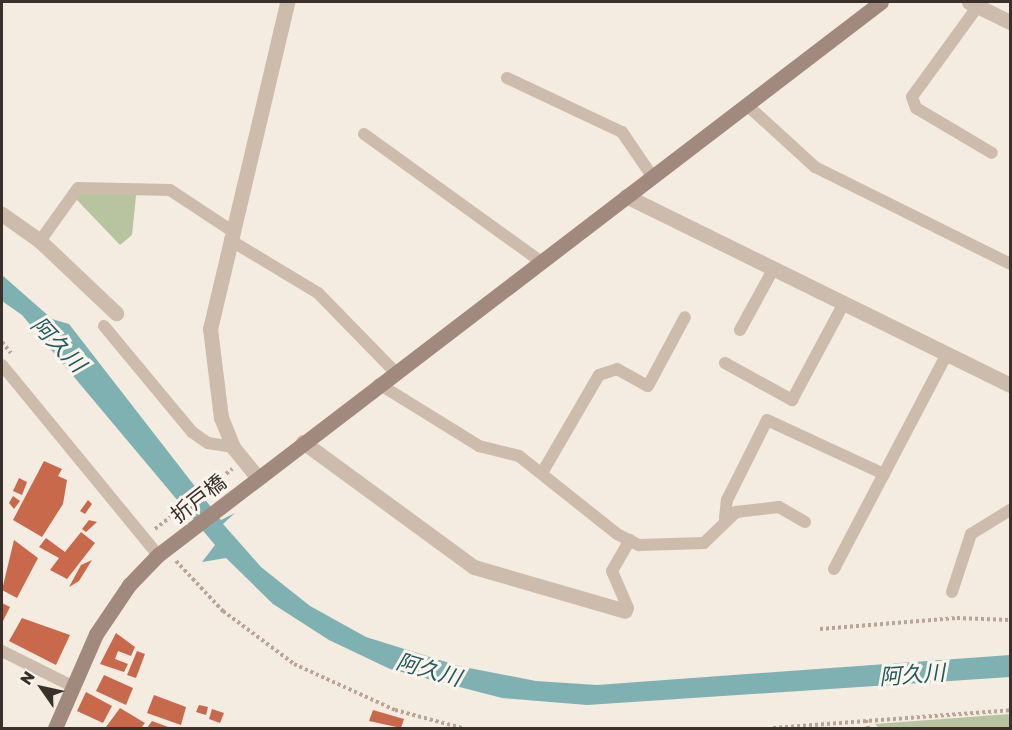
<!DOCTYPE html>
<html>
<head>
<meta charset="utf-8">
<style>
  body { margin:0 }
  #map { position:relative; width:1012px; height:730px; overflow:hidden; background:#f4ebe1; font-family:"Golos Text","Noto Sans JP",sans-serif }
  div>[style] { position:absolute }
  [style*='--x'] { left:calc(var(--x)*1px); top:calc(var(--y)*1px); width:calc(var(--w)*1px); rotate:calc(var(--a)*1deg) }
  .green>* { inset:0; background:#b8c4a0 }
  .water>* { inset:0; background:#7fb0b2 }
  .building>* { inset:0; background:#c8694b }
  .path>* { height:4px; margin-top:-2px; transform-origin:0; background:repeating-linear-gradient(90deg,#b9a596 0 3px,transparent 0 6px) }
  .lane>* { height:12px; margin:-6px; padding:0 6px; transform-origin:6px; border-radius:6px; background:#cdbbac }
  .street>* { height:15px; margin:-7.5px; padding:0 7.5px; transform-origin:7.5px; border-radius:7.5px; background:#cdbbac }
  .secondary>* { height:15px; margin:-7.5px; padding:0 7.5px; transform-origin:7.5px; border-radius:7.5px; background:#a18a7d }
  span { translate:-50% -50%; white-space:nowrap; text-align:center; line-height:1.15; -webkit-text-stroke:6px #fbf5ee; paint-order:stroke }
  .street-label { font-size:21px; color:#3b302b }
  .water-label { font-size:22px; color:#1f5a5e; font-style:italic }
  .frame { position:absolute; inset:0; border:3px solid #3b302b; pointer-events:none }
  .north { position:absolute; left:12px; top:658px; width:60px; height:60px; -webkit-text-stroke:4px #fbf5ee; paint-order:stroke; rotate:304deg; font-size:16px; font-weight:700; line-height:24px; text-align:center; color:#3b302b }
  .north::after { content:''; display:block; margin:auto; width:21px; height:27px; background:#3b302b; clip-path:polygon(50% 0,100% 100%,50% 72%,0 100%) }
</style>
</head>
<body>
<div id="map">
  <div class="green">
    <div style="clip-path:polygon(137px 186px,132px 235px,120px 245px,76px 199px,83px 188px)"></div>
    <div style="clip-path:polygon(1010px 714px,1010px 728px,879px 728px,875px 724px)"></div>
  </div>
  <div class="water">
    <div style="clip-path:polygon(2px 275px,52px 319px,69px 324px,221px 520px,235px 513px,223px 524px,261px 567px,310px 606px,366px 637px,459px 666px,536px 681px,597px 685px,1010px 655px,1010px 677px,587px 705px,502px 698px,390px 669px,329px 640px,273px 604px,226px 558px,202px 562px,215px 545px,22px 315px,2px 301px)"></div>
  </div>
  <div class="building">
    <div style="clip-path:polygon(44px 461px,62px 469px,58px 476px,67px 480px,63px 504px,42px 537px,13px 520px)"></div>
    <div style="clip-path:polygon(19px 478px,27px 482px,22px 495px,13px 491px)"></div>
    <div style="clip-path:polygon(13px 496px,20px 501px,14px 509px,9px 503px)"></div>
    <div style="clip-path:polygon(88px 500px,92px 504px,85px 514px,80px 511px)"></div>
    <div style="clip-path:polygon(89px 520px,97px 522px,86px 532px,82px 529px)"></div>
    <div style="clip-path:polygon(81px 532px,95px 543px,67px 579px,50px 570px,59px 558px,39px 547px,46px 538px,65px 552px)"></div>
    <div style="clip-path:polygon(14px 540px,38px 558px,17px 598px,2px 590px)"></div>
    <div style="clip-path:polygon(92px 560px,79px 581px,69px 587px,81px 565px)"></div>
    <div style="clip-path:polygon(2px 603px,10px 607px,2px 623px)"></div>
    <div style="clip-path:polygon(22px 618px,70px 635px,56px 665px,9px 641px)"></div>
    <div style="clip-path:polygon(116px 633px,135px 647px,131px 656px,118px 651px,115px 659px,128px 664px,124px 672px,100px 664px)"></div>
    <div style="clip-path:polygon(137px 651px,145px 654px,136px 678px,127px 675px)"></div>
    <div style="clip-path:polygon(104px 675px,133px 688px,126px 705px,96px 691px)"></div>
    <div style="clip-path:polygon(86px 692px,112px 706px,103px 723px,77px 711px)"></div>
    <div style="clip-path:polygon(154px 695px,186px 707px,181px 725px,147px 713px)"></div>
    <div style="clip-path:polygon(199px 705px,208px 707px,206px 715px,196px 712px)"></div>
    <div style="clip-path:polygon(120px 708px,145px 723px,141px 728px,106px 727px)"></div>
    <div style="clip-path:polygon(212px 709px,224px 713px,220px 723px,209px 719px)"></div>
    <div style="clip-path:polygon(373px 710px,404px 719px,401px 728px,369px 721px)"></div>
    <div style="clip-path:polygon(152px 721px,171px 728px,147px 728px)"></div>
  </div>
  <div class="path">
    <div style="--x:2;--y:342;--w:14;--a:51"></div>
    <div style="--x:155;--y:529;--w:98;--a:-37.9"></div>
    <div style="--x:176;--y:561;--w:69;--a:46.8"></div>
    <div style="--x:223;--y:611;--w:89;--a:36.7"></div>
    <div style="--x:294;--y:664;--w:111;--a:24.5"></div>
    <div style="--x:395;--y:710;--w:69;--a:15"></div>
    <div style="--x:820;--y:629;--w:137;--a:-4.6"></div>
    <div style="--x:957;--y:618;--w:53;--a:2.2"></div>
    <div style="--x:866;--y:720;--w:8;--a:76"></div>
    <div style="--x:773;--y:728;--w:238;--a:-4.3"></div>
  </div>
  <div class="lane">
    <div style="--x:978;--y:6;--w:112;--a:126"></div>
    <div style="--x:912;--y:97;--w:12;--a:70"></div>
    <div style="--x:916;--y:108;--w:88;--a:30.6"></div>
    <div style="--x:507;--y:78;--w:127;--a:25.2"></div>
    <div style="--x:622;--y:132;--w:53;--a:55.7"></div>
    <div style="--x:747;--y:105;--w:92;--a:42.4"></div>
    <div style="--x:815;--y:167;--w:218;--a:26.4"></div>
    <div style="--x:364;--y:134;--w:217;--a:35.8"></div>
    <div style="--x:230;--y:240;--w:103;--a:31.1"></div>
    <div style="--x:318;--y:293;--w:110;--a:45.7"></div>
    <div style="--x:40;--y:241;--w:65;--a:-54.4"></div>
    <div style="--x:78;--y:188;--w:92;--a:1.2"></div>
    <div style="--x:170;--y:190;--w:74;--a:33.5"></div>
    <div style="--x:104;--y:326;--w:138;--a:50.3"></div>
    <div style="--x:192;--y:432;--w:19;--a:35"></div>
    <div style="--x:208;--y:443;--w:25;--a:9"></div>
    <div style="--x:740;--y:330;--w:71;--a:-61.3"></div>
    <div style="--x:725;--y:363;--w:77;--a:28.9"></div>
    <div style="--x:792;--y:400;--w:110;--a:-61.8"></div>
    <div style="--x:2;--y:365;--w:246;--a:50.6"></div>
    <div style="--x:379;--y:384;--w:118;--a:31.8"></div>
    <div style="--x:479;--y:446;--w:41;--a:14"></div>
    <div style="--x:519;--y:456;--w:125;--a:38.5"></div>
    <div style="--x:617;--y:534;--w:25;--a:27"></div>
    <div style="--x:639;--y:545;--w:65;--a:-1.8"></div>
    <div style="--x:704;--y:543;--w:45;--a:-44.1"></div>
    <div style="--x:736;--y:512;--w:43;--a:-6.6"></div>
    <div style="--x:779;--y:507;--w:30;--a:30"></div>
    <div style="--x:542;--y:473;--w:113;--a:-59.8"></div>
    <div style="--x:599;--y:375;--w:19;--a:-18"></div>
    <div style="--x:617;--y:369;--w:35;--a:29"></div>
    <div style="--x:648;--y:386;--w:78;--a:-61.8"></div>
    <div style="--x:725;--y:518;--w:18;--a:-84"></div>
    <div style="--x:727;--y:500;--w:89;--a:-63.4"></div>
    <div style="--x:767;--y:420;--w:129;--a:24.8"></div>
    <div style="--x:834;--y:569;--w:243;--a:-62.3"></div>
    <div style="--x:952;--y:592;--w:61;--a:-71.9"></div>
    <div style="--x:971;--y:534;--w:46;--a:-31.6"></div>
    <div style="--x:625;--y:611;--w:4;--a:-45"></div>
    <div style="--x:628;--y:608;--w:40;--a:-113.4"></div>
    <div style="--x:612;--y:571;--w:36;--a:-60"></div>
    <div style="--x:2;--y:651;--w:78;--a:26.6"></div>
  </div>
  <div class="street">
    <div style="--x:969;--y:2;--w:46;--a:26"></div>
    <div style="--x:626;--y:196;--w:428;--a:26.2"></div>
    <div style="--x:2;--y:214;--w:47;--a:35.4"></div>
    <div style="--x:40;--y:241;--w:105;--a:43.5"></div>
    <div style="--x:303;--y:442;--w:212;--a:36.2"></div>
    <div style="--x:474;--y:567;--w:157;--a:16.2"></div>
    <div style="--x:258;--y:478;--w:40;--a:-129"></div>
    <div style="--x:233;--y:447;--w:31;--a:-112"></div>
    <div style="--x:221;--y:418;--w:90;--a:-97"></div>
    <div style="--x:210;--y:329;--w:336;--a:-76.7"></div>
  </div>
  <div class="secondary">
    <div style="--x:55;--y:728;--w:103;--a:-66.4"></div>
    <div style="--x:96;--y:634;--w:59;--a:-56"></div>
    <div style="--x:129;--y:585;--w:42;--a:-46"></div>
    <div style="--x:158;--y:555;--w:910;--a:-37.41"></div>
  </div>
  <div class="street-label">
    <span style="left:198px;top:498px;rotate:-38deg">折戸橋</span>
  </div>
  <div class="water-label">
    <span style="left:59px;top:344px;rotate:46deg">阿久川</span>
    <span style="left:429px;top:669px;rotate:16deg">阿久川</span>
    <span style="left:912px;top:674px;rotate:-4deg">阿久川</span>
  </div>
  <div class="frame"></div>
  <div class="north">N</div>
</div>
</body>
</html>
